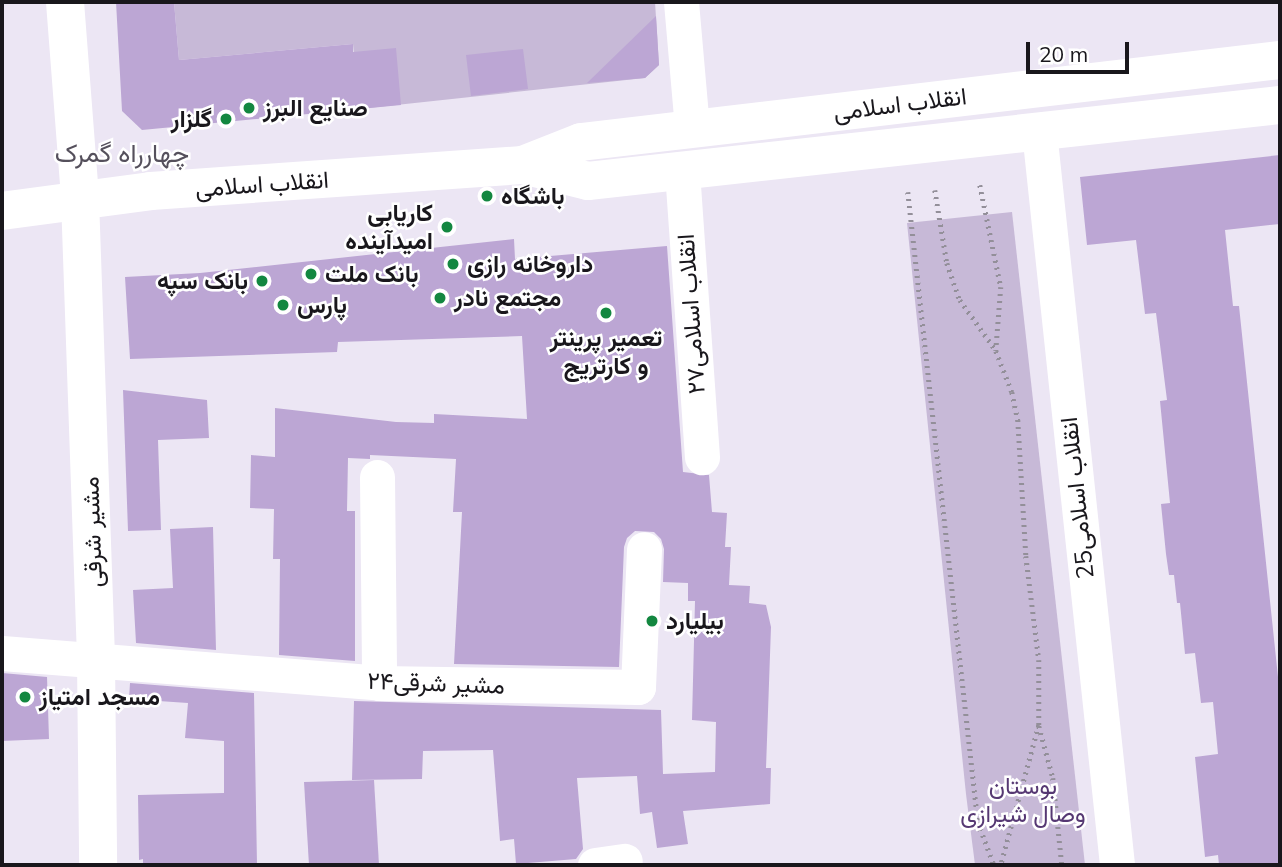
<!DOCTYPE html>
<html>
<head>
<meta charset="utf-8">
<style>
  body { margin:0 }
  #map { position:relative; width:1282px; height:867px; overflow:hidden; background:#ece6f4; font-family:Mulish,Vazirmatn,sans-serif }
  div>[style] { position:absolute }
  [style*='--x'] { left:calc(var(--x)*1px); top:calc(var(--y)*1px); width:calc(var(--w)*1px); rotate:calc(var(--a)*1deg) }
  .green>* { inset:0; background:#c7b9d7 }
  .building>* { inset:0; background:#bca6d4 }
  .path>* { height:4.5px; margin-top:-2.25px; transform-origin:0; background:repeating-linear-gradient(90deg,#938f99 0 2px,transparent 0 7px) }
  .minor>* { height:35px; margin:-17.5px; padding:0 17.5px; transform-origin:17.5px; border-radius:17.5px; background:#fff }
  .secondary>* { height:38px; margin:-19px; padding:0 19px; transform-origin:19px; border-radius:19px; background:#fff }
  .dots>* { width:19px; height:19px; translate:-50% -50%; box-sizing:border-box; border:4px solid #fff; border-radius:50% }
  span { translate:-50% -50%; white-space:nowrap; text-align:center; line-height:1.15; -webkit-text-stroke:5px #fff; paint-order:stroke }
  .street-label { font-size:24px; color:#19171c }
  .poi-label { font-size:24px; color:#19171c; font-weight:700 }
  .left { translate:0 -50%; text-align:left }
  .right { translate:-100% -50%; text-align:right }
  .park-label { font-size:24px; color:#563873 }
  .neighbourhood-label { font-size:26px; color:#55505c }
  .frame { position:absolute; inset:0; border:4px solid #19171c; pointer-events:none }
  .scale { position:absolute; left:1026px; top:42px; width:103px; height:32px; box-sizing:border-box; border:4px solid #19171c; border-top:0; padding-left:9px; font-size:21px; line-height:24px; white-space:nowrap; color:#19171c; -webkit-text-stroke:5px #fff; paint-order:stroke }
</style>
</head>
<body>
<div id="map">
  <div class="green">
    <div style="clip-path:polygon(174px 2px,655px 2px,659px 65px,645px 78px,359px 109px,353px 44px,179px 60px)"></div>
    <div style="clip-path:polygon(1012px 212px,1085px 865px,975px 865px,966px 794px,907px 223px)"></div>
  </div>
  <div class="building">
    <div style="clip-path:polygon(116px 2px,174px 2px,179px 60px,353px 44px,353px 52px,396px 48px,401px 105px,142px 130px,122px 111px)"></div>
    <div style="clip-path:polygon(656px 16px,659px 65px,645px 78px,587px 83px)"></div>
    <div style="clip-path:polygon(523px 49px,528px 89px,471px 96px,466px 55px)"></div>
    <div style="clip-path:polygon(1280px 155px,1280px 224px,1225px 230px,1233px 306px,1239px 306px,1280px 696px,1280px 865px,1219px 865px,1218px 855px,1205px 857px,1195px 757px,1218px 754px,1213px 702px,1201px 703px,1195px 653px,1185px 654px,1180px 603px,1177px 603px,1174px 575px,1169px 575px,1166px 554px,1161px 504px,1170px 503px,1160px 401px,1167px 400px,1156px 313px,1145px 314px,1136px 240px,1087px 245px,1080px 177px)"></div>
    <div style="clip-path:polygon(514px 239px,515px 259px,667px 246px,683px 472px,709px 475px,712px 512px,727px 513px,725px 547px,731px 547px,729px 585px,750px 586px,749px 603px,766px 605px,771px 627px,766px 768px,771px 768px,770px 804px,683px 811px,688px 844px,657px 848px,652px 812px,640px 814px,637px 776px,577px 778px,583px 849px,576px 859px,516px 864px,514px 839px,500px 841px,493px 750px,423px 751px,422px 779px,352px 780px,354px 701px,661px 710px,663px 774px,715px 772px,716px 722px,692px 720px,695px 601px,688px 601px,688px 583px,663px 582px,664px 549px,661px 539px,654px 532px,635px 531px,627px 538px,624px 547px,619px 667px,454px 664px,462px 512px,453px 512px,456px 459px,370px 455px,370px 459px,348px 458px,347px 511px,355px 511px,355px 661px,279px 655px,280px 559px,273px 559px,274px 509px,250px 508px,251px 455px,275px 457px,275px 408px,396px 422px,434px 423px,434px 414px,527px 419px,522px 336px,338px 342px,337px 352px,130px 359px,125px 277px,200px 273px)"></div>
    <div style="clip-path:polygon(123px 390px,207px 400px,209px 438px,158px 440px,161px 530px,128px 531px)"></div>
    <div style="clip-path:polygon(213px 527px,216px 650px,136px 643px,133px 590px,173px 588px,170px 529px)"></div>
    <div style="clip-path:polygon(2px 673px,47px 677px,49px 739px,2px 741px)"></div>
    <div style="clip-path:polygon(130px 683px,254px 693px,257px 865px,143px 865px,143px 859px,139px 860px,138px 795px,224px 793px,224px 741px,185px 738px,188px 703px,129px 699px)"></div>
    <div style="clip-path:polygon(374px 780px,379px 865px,309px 865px,304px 782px)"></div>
  </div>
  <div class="path">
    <div style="--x:980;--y:185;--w:104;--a:78.4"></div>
    <div style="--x:1001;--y:287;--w:64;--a:94.5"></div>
    <div style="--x:996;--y:351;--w:44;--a:68.7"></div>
    <div style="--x:1012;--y:392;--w:29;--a:78"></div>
    <div style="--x:1018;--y:420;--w:136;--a:86.6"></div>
    <div style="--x:1026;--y:556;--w:105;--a:82.9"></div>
    <div style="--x:1039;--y:660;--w:65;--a:90"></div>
    <div style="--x:1039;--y:725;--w:145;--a:105.2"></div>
    <div style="--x:935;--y:190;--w:74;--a:80.7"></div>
    <div style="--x:947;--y:263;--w:39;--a:71"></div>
    <div style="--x:960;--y:300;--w:60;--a:54.5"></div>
    <div style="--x:908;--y:192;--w:634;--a:83.66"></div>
    <div style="--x:978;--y:822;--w:46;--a:69.6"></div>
    <div style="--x:1039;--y:726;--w:54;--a:74.9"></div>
    <div style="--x:1053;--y:778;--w:87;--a:84.1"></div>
  </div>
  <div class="minor">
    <div style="--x:681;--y:2;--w:126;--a:85"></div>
    <div style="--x:1039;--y:131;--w:738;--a:83.93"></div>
    <div style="--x:682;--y:171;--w:287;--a:86"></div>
    <div style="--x:377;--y:477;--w:206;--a:89.4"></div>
    <div style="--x:2;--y:653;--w:378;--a:4.5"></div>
    <div style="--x:379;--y:683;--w:259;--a:0.9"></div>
    <div style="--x:638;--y:687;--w:138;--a:-87.5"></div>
    <div style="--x:595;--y:865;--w:30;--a:-8"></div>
  </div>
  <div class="secondary">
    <div style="--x:65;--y:2;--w:198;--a:85.6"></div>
    <div style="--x:80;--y:199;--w:461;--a:88"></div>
    <div style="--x:96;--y:660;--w:205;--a:89.4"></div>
    <div style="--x:523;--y:165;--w:67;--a:13.8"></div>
    <div style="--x:588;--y:181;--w:696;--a:-6.27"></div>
    <div style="--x:2;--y:211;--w:150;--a:-7.6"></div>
    <div style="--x:151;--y:191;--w:373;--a:-4"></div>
    <div style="--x:523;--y:165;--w:62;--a:-21.6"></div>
    <div style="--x:581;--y:142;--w:704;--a:-6.69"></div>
  </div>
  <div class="dots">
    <div style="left:249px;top:108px;background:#138740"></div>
    <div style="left:226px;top:119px;background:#138740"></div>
    <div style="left:487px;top:196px;background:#138740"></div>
    <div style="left:447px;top:227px;background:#138740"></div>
    <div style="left:453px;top:264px;background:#138740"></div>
    <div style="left:311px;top:274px;background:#138740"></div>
    <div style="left:262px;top:281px;background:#138740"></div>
    <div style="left:440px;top:298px;background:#138740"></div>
    <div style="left:283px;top:305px;background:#138740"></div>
    <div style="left:606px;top:313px;background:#138740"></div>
    <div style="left:652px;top:621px;background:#138740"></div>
    <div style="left:25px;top:697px;background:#138740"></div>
  </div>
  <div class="street-label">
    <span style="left:900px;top:104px;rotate:-7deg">انقلاب اسلامی</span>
    <span style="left:262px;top:184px;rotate:-4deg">انقلاب اسلامی</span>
    <span style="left:691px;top:314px;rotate:-94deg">انقلاب اسلامی۲۷</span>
    <span style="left:1077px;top:498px;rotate:-96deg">25انقلاب اسلامی</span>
    <span style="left:92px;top:532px;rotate:-92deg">مشیر شرقی</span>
    <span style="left:436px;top:683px;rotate:2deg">مشیر شرقی۲۴</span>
  </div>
  <div class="poi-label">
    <span class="left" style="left:263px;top:108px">صنایع البرز</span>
    <span class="right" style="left:212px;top:119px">گلزار</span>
    <span class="left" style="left:501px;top:196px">باشگاه</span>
    <span class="right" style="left:433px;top:227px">کاریابی<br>امیدآینده</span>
    <span class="left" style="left:467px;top:264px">داروخانه رازی</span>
    <span class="left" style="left:325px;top:274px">بانک ملت</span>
    <span class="right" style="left:248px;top:281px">بانک سپه</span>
    <span class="left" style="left:454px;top:298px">مجتمع نادر</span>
    <span class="left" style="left:297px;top:305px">پارس</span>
    <span style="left:606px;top:352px">تعمیر پرینتر<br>و کارتریج</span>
    <span class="left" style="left:666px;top:621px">بیلیارد</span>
    <span class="left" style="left:39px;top:697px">مسجد امتیاز</span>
  </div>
  <div class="park-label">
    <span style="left:1023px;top:800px">بوستان<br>وصال شیرازی</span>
  </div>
  <div class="neighbourhood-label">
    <span style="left:122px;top:153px">چهارراه گمرک</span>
  </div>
  <div class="frame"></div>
  <div class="scale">20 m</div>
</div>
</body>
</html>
